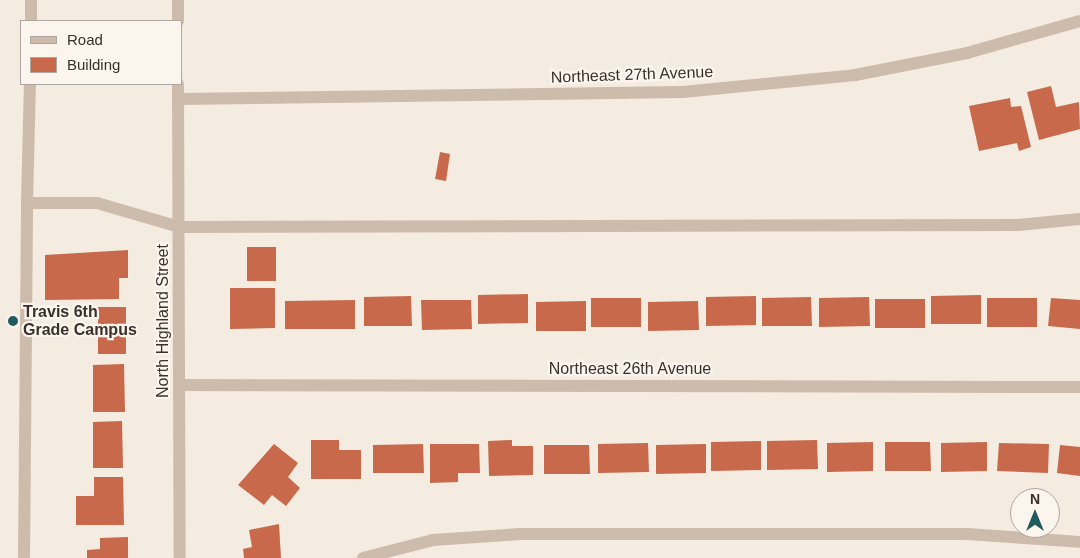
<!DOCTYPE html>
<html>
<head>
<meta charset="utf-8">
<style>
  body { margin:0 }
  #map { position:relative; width:1080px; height:558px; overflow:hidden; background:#f4ebe1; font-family:Helvetica,sans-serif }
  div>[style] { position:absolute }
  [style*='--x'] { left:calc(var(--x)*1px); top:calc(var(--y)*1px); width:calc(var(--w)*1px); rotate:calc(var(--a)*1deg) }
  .building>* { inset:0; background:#c8694b }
  .minor>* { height:12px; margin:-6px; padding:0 6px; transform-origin:6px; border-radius:6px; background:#cdbbac }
  .dots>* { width:14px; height:14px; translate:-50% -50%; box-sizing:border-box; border:2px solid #fbf5ee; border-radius:50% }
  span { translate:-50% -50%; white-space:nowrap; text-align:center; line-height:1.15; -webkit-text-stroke:4.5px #fbf5ee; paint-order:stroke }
  .street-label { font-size:16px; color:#3b302b }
  .poi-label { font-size:16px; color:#3b302b; font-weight:700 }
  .left { translate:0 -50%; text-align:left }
  .legend { position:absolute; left:20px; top:20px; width:162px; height:65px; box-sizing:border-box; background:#fbf5ee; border:1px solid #aea6a0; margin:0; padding:6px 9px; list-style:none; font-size:15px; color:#3b302b }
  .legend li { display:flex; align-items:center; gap:10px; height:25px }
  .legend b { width:25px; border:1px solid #aea6a0 }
  .north { position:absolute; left:1010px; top:488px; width:50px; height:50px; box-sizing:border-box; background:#fbf5ee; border:1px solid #aea6a0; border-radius:50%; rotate:0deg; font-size:14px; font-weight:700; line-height:20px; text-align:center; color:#3b302b }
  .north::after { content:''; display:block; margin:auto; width:18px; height:22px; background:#1f5a5e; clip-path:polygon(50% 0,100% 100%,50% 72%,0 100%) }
</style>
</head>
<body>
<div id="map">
  <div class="building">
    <div style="clip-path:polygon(1051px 86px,1056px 107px,1079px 102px,1080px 129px,1039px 140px,1027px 92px)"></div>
    <div style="clip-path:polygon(1010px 98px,1011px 107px,1021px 106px,1031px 147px,1019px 151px,1017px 143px,979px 151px,969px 106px)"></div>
    <div style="clip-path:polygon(440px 152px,450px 154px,446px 181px,435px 179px)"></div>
    <div style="clip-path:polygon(247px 247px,276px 247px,276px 281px,247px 281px)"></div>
    <div style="clip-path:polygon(128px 250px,128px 278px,119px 278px,119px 299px,45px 300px,45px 255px)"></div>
    <div style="clip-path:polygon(230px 288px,275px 288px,275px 328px,230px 329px)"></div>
    <div style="clip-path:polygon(528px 294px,528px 323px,478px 324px,478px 295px)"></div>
    <div style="clip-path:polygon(981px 295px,981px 324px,931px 324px,931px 296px)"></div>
    <div style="clip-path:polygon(411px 296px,412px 326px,364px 326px,364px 297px)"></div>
    <div style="clip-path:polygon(756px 296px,756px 325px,706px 326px,706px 297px)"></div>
    <div style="clip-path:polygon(811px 297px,812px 326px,762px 326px,762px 298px)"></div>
    <div style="clip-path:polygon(869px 297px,870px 326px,819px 327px,819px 298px)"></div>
    <div style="clip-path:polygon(591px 298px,641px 298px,641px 327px,591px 327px)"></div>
    <div style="clip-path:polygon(987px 298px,1037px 298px,1037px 327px,987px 327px)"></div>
    <div style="clip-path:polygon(1051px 298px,1080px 300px,1080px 329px,1048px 326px)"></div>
    <div style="clip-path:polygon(875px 299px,925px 299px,925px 328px,875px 328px)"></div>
    <div style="clip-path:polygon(355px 300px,355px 329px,285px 329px,285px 301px)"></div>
    <div style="clip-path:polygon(421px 300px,471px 300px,472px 329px,422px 330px)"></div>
    <div style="clip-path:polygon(586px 301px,586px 331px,536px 331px,536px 302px)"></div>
    <div style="clip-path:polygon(698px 301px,699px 330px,648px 331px,648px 302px)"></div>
    <div style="clip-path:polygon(98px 307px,126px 307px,126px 354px,98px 354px)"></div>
    <div style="clip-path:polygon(124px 364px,125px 412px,93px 412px,93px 365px)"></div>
    <div style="clip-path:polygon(122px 421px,123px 468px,93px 468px,93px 422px)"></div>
    <div style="clip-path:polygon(311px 440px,339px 440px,339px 450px,361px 450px,361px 479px,311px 479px)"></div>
    <div style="clip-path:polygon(512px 440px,512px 446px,533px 446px,533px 475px,489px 476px,488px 441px)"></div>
    <div style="clip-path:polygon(817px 440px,818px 469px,767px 470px,767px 441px)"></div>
    <div style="clip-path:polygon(761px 441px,761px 470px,711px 471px,711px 442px)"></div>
    <div style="clip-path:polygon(873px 442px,873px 471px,827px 472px,827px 443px)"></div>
    <div style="clip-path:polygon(885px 442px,930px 442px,931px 471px,885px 471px)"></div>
    <div style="clip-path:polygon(987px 442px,987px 471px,941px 472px,941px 443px)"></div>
    <div style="clip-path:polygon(648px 443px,649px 472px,598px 473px,598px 444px)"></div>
    <div style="clip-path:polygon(999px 443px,1049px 444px,1048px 473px,997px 471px)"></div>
    <div style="clip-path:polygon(274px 444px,298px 463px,288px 477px,300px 488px,286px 506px,272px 495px,264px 505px,238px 485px)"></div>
    <div style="clip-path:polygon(423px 444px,424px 473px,373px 473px,373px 445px)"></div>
    <div style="clip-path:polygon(430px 444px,479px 444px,480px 473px,458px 473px,458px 482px,430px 483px)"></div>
    <div style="clip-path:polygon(706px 444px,706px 473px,656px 474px,656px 445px)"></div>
    <div style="clip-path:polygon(544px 445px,589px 445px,590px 474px,544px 474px)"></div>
    <div style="clip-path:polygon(1060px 445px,1080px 447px,1080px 476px,1057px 473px)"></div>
    <div style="clip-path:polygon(94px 477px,123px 477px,124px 525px,76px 525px,76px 496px,94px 496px)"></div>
    <div style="clip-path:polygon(279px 524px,281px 558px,244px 558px,243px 549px,252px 547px,249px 530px)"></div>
    <div style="clip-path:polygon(128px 537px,128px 558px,87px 558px,87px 550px,100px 549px,100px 538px)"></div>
  </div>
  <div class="minor">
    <div style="--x:31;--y:21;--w:21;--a:-90"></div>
    <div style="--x:178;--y:21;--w:21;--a:-90"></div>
    <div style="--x:178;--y:84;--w:474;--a:89.8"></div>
    <div style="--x:178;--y:99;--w:505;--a:-0.79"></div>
    <div style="--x:683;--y:92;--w:173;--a:-5.6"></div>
    <div style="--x:855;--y:75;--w:114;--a:-11.1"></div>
    <div style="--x:967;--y:53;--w:117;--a:-15.8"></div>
    <div style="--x:27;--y:203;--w:119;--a:-88.6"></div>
    <div style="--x:180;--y:385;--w:900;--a:0.13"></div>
    <div style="--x:24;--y:558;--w:355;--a:-89.5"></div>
    <div style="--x:27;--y:203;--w:70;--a:0"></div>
    <div style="--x:97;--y:203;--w:85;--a:16.3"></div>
    <div style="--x:179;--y:227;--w:839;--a:-0.14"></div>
    <div style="--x:1018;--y:225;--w:62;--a:-5.5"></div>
    <div style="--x:363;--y:558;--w:72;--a:-14.4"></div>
    <div style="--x:433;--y:540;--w:87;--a:-3.9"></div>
    <div style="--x:520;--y:534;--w:447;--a:0"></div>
    <div style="--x:967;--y:534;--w:113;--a:4"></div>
  </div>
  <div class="dots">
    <div style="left:13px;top:321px;background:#1f5a5e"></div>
  </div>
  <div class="street-label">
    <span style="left:632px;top:75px;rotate:-2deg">Northeast 27th Avenue</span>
    <span style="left:163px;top:321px;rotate:-90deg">North Highland Street</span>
    <span style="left:630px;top:369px">Northeast 26th Avenue</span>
  </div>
  <div class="poi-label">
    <span class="left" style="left:23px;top:321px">Travis 6th<br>Grade Campus</span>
  </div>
  <ul class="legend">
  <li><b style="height:6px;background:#cdbbac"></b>Road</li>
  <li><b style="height:14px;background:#c8694b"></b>Building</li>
  </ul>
  <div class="north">N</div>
</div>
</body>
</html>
